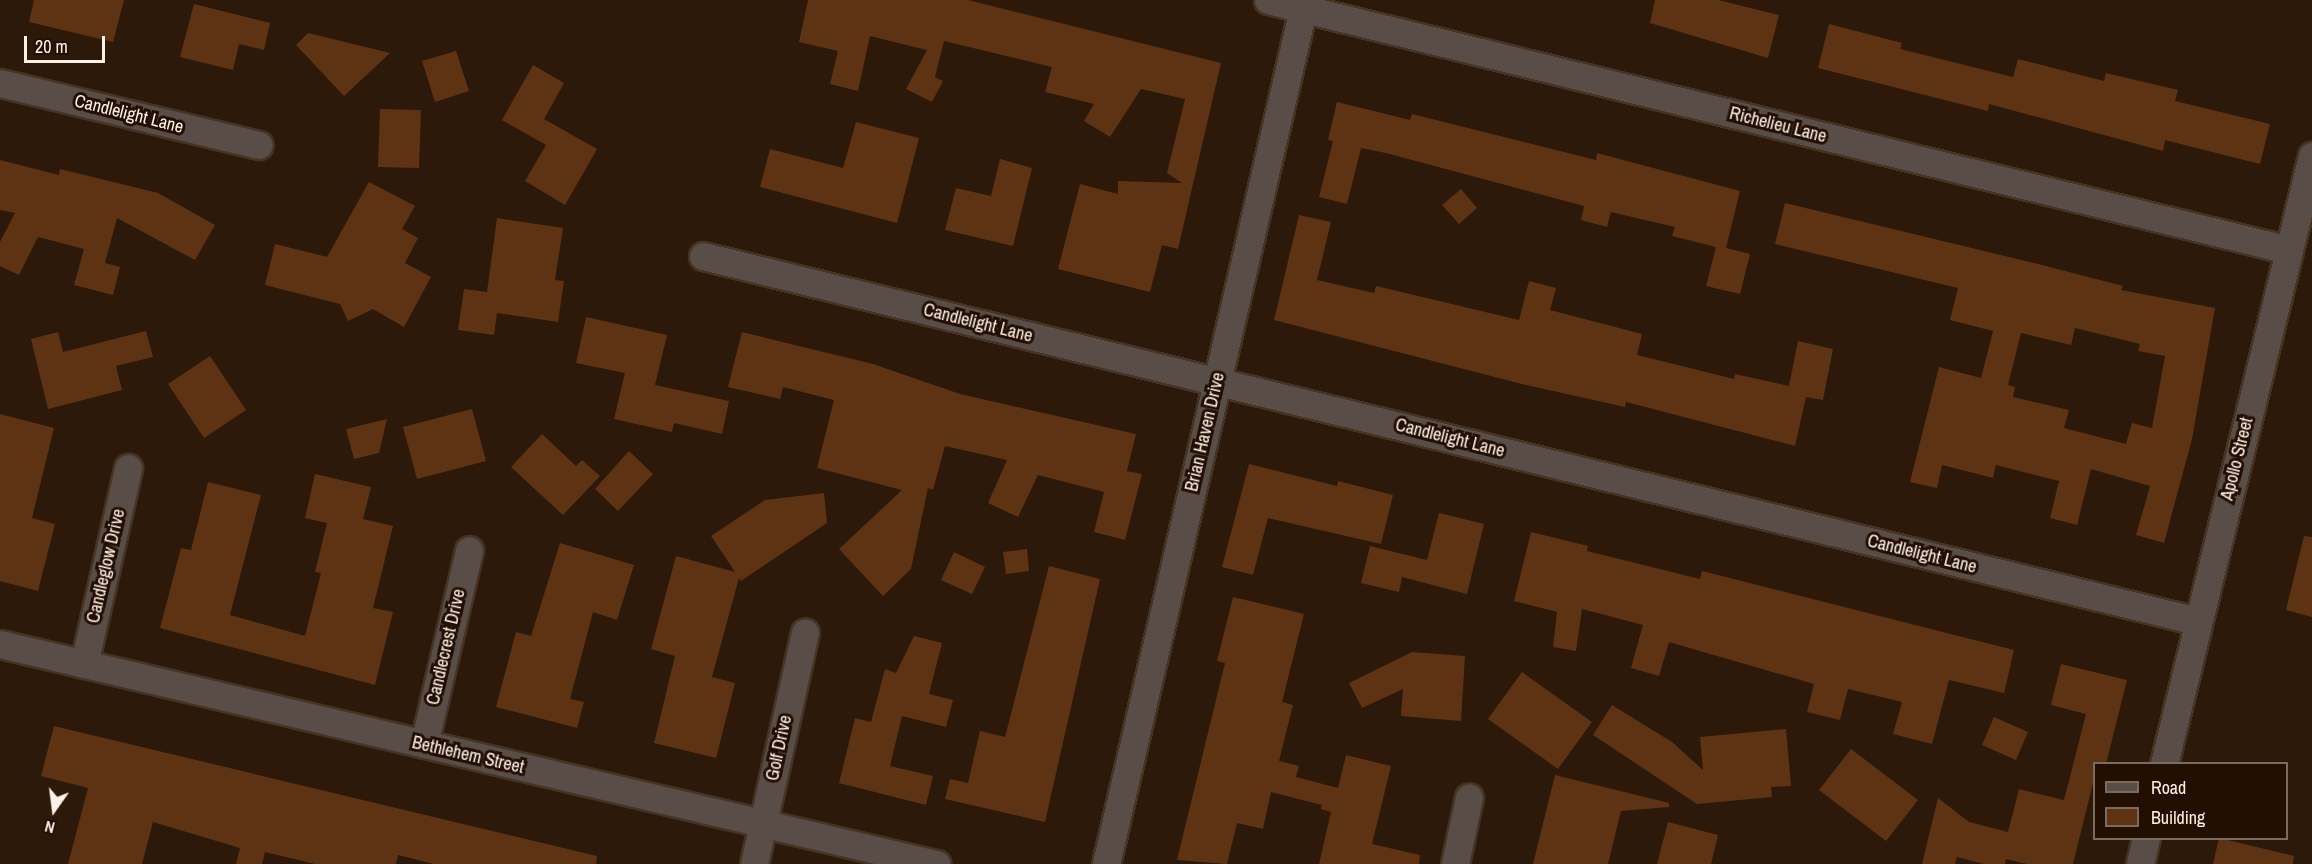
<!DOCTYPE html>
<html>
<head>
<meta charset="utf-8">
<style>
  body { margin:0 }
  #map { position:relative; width:2312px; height:864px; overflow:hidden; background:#2d1909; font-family:"Archivo Narrow",sans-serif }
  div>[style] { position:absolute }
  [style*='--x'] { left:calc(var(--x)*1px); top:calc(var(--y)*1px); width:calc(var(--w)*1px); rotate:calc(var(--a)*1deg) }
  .building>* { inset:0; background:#5d3313 }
  .roads { filter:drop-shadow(2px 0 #463324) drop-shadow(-2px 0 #463324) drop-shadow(0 2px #463324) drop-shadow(0 -2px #463324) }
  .street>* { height:27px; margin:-13.5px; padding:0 13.5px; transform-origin:13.5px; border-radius:13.5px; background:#594e47 }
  span { translate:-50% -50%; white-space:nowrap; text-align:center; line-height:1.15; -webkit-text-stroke:6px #230f02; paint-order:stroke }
  .street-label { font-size:18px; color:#fef2ea }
  .legend { position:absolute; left:2093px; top:762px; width:195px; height:78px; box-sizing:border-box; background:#230f02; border:2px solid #7b6a5f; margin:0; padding:8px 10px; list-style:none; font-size:18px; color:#fef2ea }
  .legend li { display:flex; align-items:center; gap:12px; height:30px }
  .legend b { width:30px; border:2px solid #7b6a5f }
  .north { position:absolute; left:24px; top:780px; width:60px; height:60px; -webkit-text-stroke:4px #230f02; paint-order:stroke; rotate:194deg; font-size:16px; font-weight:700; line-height:24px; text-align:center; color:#fef2ea }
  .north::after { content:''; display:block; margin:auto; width:21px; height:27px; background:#fef2ea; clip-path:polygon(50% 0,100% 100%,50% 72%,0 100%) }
  .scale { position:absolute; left:24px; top:36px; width:81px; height:27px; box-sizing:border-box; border:3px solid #fef2ea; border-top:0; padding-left:8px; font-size:18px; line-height:21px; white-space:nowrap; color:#fef2ea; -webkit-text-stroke:4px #230f02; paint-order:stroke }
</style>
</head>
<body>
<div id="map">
  <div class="building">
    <div style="clip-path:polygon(34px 0,124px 0,113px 42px,29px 22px)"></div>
    <div style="clip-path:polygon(808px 0,968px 0,1221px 63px,1178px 249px,1162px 245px,1150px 292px,1058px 269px,1080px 184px,1118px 194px,1118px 181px,1182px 183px,1167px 173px,1185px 99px,1141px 89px,1110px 137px,1084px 121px,1094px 104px,1045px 92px,1052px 67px,944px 41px,935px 77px,943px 81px,932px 102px,906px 89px,927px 50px,870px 36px,858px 91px,830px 84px,838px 51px,799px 42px)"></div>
    <div style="clip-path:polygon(1655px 0,1718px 0,1779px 15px,1768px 58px,1650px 23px)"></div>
    <div style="clip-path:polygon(194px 4px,270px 23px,264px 50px,239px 44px,233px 70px,180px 57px)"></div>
    <div style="clip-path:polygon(1829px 24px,1902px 43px,1900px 49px,2013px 77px,2018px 59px,2104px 81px,2106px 73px,2178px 90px,2175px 101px,2270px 124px,2260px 164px,2165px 140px,2163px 151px,1989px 104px,1988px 111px,1818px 68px)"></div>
    <div style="clip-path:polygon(308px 33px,390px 53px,344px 96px,296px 45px)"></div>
    <div style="clip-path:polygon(456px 51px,469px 91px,435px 102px,422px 61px)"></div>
    <div style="clip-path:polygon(533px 65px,564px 83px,544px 119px,597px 149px,565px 205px,525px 181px,546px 145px,502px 120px)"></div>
    <div style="clip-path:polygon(1337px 102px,1410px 120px,1412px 114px,1596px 160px,1597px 153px,1740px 191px,1726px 248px,1750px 254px,1740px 294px,1706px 286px,1716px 247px,1672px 236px,1675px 227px,1611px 212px,1607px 227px,1581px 220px,1584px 206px,1386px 153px,1361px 148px,1347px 204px,1319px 197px,1333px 141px,1328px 140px)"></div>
    <div style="clip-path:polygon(380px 109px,421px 110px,419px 168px,378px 167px)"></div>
    <div style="clip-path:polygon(856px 122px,919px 138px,897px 223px,760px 187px,770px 149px,843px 168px)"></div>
    <div style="clip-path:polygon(1000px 159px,1032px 168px,1013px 246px,945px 230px,956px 188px,991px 196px)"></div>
    <div style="clip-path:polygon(0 160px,59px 175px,60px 169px,158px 193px,215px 225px,195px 260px,117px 218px,105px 263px,120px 267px,113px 295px,74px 285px,84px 249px,38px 237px,19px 275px,0 266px,0 242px,15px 213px,0 210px)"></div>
    <div style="clip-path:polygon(369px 182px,415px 206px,402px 229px,418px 238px,405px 263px,431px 277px,404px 327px,373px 309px,348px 321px,340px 304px,265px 285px,275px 244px,327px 257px)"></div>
    <div style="clip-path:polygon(1461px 189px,1477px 208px,1459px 224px,1442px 205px)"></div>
    <div style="clip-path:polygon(evenodd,1785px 203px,2038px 264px,2123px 286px,2121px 290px,2215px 308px,2192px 439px,2164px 543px,2136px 535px,2150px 486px,2091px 469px,2077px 525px,2050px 518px,2059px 481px,1996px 465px,1993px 478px,1942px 465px,1937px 488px,1910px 482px,1939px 367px,1981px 378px,1993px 331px,1950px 320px,1958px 288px,1775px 244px,1785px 203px,2075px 328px,2140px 344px,2138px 351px,2165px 356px,2152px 428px,2132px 423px,2126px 444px,2064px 428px,2069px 410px,2013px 397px,2015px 387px,2008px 385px,2021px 333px,2071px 345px,2075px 328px)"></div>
    <div style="clip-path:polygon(1299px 215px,1331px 222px,1317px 280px,1374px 293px,1376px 286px,1519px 320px,1529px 281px,1556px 288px,1550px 310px,1642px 334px,1637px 355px,1734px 379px,1735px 374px,1789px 386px,1798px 341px,1833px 349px,1823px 400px,1806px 397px,1795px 446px,1626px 402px,1625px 407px,1522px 384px,1274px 320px)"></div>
    <div style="clip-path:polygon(497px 218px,563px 228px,555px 280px,564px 281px,558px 322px,497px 313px,494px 335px,458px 330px,464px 289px,487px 292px)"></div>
    <div style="clip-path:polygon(586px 317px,667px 335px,655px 385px,729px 401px,722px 434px,674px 423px,672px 432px,614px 419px,625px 373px,576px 363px)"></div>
    <div style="clip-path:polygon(146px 331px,153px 357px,116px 366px,122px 390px,48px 409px,31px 339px,58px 332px,63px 352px)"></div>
    <div style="clip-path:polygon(742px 332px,873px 364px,960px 394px,1136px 434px,1127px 471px,1142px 474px,1125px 540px,1094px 532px,1104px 492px,1038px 475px,1018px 517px,988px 503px,1007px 460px,945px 446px,933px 490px,928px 488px,911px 569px,883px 596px,839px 549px,902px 490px,817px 468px,834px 400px,783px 387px,780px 399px,728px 387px)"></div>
    <div style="clip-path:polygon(210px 356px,246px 410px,204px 438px,168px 384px)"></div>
    <div style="clip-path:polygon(472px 409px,486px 461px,417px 479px,403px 427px)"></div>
    <div style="clip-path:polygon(0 414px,54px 428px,32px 518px,55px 524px,38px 591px,0 581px)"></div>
    <div style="clip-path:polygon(387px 419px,379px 453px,354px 459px,346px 429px)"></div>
    <div style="clip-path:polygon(542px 434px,576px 466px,582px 460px,600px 476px,563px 515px,511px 467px)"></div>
    <div style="clip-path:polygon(629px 451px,653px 474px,618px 511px,595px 489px)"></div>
    <div style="clip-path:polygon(1249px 464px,1337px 486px,1338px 481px,1393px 495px,1381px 544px,1268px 518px,1253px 575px,1222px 567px)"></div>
    <div style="clip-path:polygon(315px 474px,371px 487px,363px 519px,393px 526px,373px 608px,393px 612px,375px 685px,160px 628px,181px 548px,191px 550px,208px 482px,261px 495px,230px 615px,305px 636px,321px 573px,315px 572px,327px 523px,305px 518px)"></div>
    <div style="clip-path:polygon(824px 493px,827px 523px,741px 581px,739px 578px,712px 677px,735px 683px,716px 758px,654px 743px,675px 656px,651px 649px,676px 556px,735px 572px,711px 536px,765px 500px)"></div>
    <div style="clip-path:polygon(1439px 513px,1484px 524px,1467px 594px,1402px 577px,1399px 592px,1361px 583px,1370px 546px,1427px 560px)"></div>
    <div style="clip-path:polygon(1531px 532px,1588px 546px,1587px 551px,1700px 579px,1702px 571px,2014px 650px,2004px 693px,1949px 680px,1932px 744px,1893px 734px,1902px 702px,1848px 689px,1840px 720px,1807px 712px,1814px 684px,1669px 642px,1659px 676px,1631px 668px,1643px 625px,1582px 609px,1576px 651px,1553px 647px,1557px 612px,1514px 601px)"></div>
    <div style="clip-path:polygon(2304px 536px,2312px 537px,2312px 617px,2286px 610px)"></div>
    <div style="clip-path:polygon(560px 543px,634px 565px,617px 620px,593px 612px,570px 699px,584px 702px,577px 728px,496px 707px,516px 632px,531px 636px)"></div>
    <div style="clip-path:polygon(1027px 549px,1029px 571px,1006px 574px,1003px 552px)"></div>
    <div style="clip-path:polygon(954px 552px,985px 567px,972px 594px,941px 580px)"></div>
    <div style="clip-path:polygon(1049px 566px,1100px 579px,1045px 822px,945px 799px,950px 779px,968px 783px,980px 731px,1005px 737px)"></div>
    <div style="clip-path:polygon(1233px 597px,1304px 614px,1282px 702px,1293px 705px,1279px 761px,1299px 766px,1296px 777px,1338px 788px,1346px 755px,1391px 766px,1372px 844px,1420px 855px,1419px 864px,1319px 864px,1331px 812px,1321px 809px,1322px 805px,1271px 792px,1263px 829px,1237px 823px,1227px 864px,1177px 860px,1225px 663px,1217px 661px)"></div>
    <div style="clip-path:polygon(914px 636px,942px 643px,929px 694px,953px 700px,946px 727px,902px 716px,890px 766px,933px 776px,926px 805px,839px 783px,855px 718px,871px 722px,885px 669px,896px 673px)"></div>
    <div style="clip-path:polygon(1412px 652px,1465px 656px,1461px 721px,1401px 716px,1403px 689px,1362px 708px,1349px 683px)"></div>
    <div style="clip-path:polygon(2061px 664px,2127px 680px,2106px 764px,2094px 764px,2094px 779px,2073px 864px,2027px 864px,2006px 859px,2005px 864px,1984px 864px,1957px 857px,1955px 864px,1922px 864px,1938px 798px,1969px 822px,2008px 832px,2019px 789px,2064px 800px,2086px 714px,2051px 705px)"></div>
    <div style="clip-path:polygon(1522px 672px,1592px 722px,1558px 769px,1488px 719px)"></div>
    <div style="clip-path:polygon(1612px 705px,1672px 742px,1703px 770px,1700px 737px,1786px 729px,1791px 786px,1771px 787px,1772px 797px,1697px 804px,1593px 735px)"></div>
    <div style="clip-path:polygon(1994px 717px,2028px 732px,2016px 760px,1982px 745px)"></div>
    <div style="clip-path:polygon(54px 726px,597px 856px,596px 864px,434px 864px,398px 855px,396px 864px,315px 864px,265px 852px,262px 864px,236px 864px,240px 848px,153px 822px,142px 864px,68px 864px,88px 788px,41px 776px)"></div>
    <div style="clip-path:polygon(1851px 749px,1918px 800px,1886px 841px,1819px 790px)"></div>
    <div style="clip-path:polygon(1555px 775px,1669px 803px,1669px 807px,1621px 811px,1608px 864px,1533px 864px)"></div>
    <div style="clip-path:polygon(1668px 822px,1718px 835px,1711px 864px,1657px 864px)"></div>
    <div style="clip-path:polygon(2219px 838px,2294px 856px,2293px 864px,2213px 864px)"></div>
  </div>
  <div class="roads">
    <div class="street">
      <div style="--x:1268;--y:0;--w:1051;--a:13.76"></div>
      <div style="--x:0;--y:83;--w:266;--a:13.5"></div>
      <div style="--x:703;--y:256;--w:1538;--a:13.73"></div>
      <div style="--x:0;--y:644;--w:962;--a:13.23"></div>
      <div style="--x:84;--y:664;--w:201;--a:-77.3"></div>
      <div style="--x:424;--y:744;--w:199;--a:-76.9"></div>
      <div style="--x:2164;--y:764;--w:626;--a:-76.32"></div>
      <div style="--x:754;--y:864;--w:237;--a:-77.6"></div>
      <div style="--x:1106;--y:864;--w:887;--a:-77.03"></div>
      <div style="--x:1455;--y:864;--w:68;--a:-78.2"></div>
      <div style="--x:2140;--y:864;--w:27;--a:-77"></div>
    </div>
  </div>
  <div class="street-label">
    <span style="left:129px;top:114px;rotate:14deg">Candlelight Lane</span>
    <span style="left:1778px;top:125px;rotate:14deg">Richelieu Lane</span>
    <span style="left:978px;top:323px;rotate:14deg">Candlelight Lane</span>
    <span style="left:1205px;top:432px;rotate:-77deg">Brian Haven Drive</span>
    <span style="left:1450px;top:438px;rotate:14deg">Candlelight Lane</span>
    <span style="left:2237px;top:459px;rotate:-76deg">Apollo Street</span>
    <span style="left:1922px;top:554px;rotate:14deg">Candlelight Lane</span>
    <span style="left:106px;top:566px;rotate:-77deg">Candleglow Drive</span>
    <span style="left:446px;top:647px;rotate:-77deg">Candlecrest Drive</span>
    <span style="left:779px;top:748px;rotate:-78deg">Golf Drive</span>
    <span style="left:468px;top:755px;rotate:13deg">Bethlehem Street</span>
  </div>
  <ul class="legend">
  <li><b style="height:8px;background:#594e47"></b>Road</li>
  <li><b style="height:16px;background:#5d3313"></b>Building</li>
  </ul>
  <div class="north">N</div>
  <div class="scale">20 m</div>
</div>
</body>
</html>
